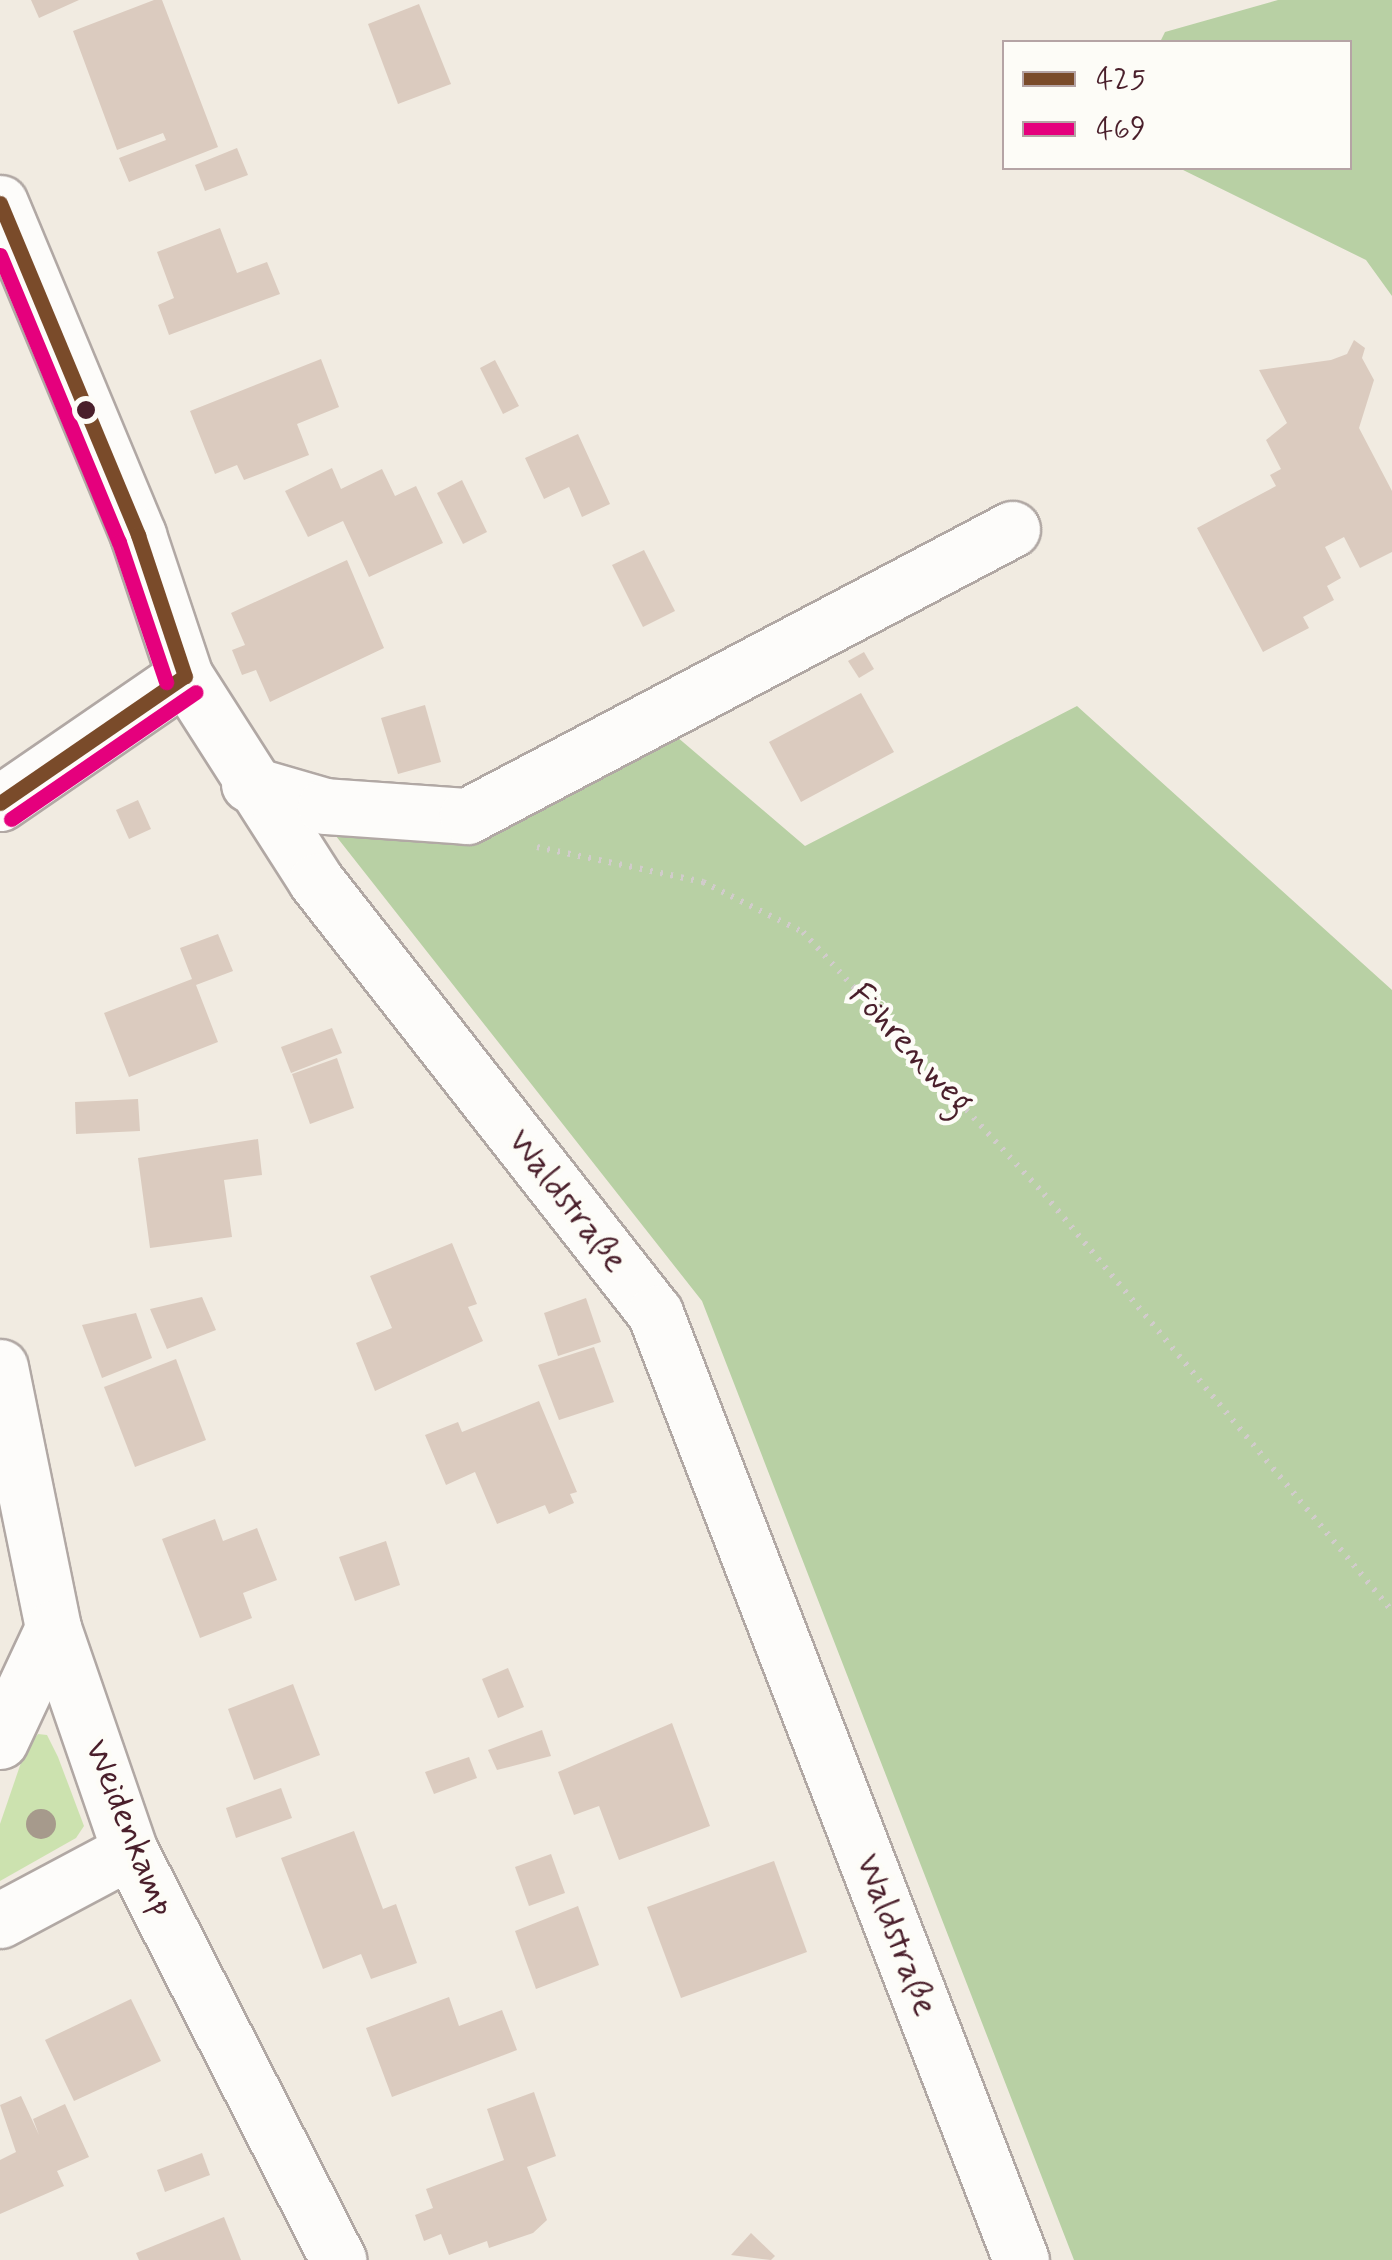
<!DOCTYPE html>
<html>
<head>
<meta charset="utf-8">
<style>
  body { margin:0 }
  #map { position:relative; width:1392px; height:2260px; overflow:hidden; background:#f1ebe1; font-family:Mynerve,sans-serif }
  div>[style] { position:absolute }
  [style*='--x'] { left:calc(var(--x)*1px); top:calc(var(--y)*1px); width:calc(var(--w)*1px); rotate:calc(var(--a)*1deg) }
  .green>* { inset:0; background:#cce2af }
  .forest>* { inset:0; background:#b8d0a4 }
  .building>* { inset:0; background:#dbcbbf }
  .path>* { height:6px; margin-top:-3px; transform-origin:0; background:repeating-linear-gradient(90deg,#d1cccb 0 2.5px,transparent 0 10.5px) }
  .roads { filter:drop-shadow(2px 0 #b1a8a4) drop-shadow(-2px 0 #b1a8a4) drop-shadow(0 2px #b1a8a4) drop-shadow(0 -2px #b1a8a4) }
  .minor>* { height:55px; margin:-27.5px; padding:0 27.5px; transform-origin:27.5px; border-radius:27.5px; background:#fdfcfa }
  .bus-1>* { height:15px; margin:-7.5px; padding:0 7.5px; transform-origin:7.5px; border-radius:7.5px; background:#7a4b2a }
  .bus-2>* { height:15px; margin:-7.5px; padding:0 7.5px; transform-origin:7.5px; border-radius:7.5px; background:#e5007d }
  .trees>* { width:30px; height:30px; margin:-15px; border-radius:50%; background:#a69a8c }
  .dots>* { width:28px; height:28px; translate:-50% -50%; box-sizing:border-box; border:5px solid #fdfcf7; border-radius:50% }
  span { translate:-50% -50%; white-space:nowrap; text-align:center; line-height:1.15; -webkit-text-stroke:9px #fdfcf7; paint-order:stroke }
  .street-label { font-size:35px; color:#4a1f2b }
  .legend { position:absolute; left:1002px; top:40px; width:350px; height:130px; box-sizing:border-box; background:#fdfcf7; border:2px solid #b5a4a5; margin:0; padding:12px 18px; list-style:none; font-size:30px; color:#4a1f2b }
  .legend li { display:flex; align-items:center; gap:20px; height:50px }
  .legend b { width:50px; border:2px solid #b5a4a5 }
</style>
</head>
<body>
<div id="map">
  <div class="green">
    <div style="clip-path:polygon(38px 1734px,47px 1735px,58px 1757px,84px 1826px,76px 1838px,0 1881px,0 1824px,25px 1751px)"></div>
  </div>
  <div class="forest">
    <div style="clip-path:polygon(1278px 0,1392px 0,1392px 296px,1366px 260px,1179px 168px,1350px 168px,1350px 42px,1160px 42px,1165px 32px)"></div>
    <div style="clip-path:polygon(1077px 706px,1392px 990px,1392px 2260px,1074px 2260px,702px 1301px,332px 831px,663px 725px,805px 846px)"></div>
  </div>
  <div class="building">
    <div style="clip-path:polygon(31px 0,79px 0,39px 18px)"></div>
    <div style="clip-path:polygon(154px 0,162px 0,218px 147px,129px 182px,119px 158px,166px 140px,163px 133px,117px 150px,73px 31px)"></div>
    <div style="clip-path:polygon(419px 4px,451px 84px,398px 104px,368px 24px)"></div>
    <div style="clip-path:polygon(237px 148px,248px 175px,205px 191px,195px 165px)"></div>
    <div style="clip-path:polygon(220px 228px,237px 273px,267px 262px,280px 294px,169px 335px,158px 305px,174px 298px,157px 252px)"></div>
    <div style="clip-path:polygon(1354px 340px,1365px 348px,1362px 358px,1374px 380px,1359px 428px,1392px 491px,1392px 552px,1360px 568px,1344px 537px,1325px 547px,1341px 578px,1327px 586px,1334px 600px,1303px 617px,1309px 628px,1263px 652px,1197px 528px,1276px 486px,1270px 475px,1281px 469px,1266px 440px,1287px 423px,1259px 370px,1331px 360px,1347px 354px)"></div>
    <div style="clip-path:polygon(321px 359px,339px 407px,297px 424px,309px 455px,244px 480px,237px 465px,215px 474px,190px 411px)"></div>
    <div style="clip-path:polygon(495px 360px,519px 406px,503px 414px,480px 368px)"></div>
    <div style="clip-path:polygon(578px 434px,610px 504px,582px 517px,569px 487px,544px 499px,525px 458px)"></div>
    <div style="clip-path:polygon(332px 468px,341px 489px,382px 469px,395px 496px,416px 486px,443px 543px,369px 577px,343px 521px,308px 537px,285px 491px)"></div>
    <div style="clip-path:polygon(462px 480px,487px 532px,463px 544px,437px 493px)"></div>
    <div style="clip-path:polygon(644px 550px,675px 611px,643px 627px,612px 565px)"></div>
    <div style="clip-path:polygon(347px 560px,384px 648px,270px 702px,256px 670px,242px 675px,232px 650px,245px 645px,231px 613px)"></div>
    <div style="clip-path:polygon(864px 652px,874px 669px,859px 678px,848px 661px)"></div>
    <div style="clip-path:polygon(861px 693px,894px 752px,801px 802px,769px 742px)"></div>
    <div style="clip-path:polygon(425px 705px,441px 762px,398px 774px,381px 718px)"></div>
    <div style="clip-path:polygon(138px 800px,151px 829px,129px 839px,116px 810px)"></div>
    <div style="clip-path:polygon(218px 934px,233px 971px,196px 985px,218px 1042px,129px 1077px,104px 1013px,192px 979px,180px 948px)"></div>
    <div style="clip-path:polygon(332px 1028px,342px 1053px,291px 1073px,281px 1047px)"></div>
    <div style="clip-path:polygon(337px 1058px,354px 1108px,310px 1124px,292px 1074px)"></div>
    <div style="clip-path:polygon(138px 1099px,140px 1131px,76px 1134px,75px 1102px)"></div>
    <div style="clip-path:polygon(258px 1139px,262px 1175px,224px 1180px,232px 1237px,150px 1248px,138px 1158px)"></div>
    <div style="clip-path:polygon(452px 1243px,477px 1304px,468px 1307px,483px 1341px,375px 1391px,356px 1343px,392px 1328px,370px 1276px)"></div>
    <div style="clip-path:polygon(202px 1297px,216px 1330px,167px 1349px,150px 1309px)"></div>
    <div style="clip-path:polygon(586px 1298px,601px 1342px,558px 1356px,544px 1313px)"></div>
    <div style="clip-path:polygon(136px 1313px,152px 1358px,102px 1378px,82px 1325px)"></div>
    <div style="clip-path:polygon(594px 1347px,614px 1402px,559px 1420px,538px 1365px)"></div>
    <div style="clip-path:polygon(176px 1359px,206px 1440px,135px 1467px,104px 1387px)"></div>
    <div style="clip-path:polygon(539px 1401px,577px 1492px,570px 1494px,574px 1503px,549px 1514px,545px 1505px,497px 1524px,475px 1472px,446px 1485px,425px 1435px,458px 1422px,462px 1432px)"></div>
    <div style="clip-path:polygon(215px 1519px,223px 1541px,257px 1528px,277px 1580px,243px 1593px,252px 1618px,200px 1638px,162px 1539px)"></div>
    <div style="clip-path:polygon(386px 1541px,400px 1585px,355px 1601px,339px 1557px)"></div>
    <div style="clip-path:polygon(508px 1668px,524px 1707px,498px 1718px,482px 1679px)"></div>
    <div style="clip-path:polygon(293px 1684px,320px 1755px,254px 1780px,228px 1709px)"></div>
    <div style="clip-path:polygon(672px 1723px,710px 1826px,619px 1860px,599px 1806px,574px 1815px,558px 1772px)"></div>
    <div style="clip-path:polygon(542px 1730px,551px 1756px,497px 1770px,488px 1750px)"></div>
    <div style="clip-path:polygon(469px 1757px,477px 1778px,434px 1794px,425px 1772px)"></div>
    <div style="clip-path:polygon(281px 1788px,292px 1818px,236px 1838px,226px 1808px)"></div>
    <div style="clip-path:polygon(354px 1831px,383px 1909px,396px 1904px,417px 1963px,371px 1979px,361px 1954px,323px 1969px,281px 1858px)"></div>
    <div style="clip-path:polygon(551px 1854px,565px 1893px,529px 1906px,515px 1867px)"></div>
    <div style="clip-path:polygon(774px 1861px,807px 1952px,681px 1998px,647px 1907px)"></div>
    <div style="clip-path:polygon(578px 1906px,599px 1965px,536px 1989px,515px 1931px)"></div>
    <div style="clip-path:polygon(449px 1997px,459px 2026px,502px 2010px,517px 2050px,392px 2097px,366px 2028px)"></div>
    <div style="clip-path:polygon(131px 1999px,161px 2061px,74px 2101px,45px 2040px)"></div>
    <div style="clip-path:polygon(534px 2092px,556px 2156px,527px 2167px,547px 2220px,533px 2233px,489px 2248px,487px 2241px,449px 2255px,441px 2234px,424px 2241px,415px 2215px,433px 2208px,426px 2189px,504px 2160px,487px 2109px)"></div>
    <div style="clip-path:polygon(21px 2096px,39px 2135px,33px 2119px,65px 2104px,89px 2157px,57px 2171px,64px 2186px,0 2214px,0 2160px,16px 2152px,0 2105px)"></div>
    <div style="clip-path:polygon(202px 2153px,210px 2175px,165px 2192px,157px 2170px)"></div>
    <div style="clip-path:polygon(224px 2217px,241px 2260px,139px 2260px,136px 2253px)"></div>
    <div style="clip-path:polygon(751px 2233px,775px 2256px,771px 2260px,731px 2255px)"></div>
  </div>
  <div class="path">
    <div style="--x:537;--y:847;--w:170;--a:11.9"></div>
    <div style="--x:703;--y:882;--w:112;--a:26.6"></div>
    <div style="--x:803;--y:932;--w:356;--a:47.4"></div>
    <div style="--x:1044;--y:1194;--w:543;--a:50.15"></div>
  </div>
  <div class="roads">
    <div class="minor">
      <div style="--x:0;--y:203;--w:360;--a:67.4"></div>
      <div style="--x:138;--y:535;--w:149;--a:71.6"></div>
      <div style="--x:185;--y:676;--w:243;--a:57.4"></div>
      <div style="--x:316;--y:881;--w:549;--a:51.88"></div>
      <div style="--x:655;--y:1313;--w:1015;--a:68.87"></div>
      <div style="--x:249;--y:784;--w:79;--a:16.1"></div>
      <div style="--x:325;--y:806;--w:142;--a:4"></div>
      <div style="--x:467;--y:816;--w:616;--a:-27.77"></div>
      <div style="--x:0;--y:803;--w:224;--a:-34.5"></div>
      <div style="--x:0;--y:1367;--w:266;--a:78.5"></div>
      <div style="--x:53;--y:1628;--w:236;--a:71"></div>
      <div style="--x:130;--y:1851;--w:459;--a:63"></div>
      <div style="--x:0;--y:1741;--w:125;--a:-64.9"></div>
      <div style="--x:0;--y:1920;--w:147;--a:-28"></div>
    </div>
  </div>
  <div class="bus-1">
    <div style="--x:0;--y:203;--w:360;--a:67.4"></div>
    <div style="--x:138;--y:535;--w:149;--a:71.6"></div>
    <div style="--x:0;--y:803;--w:224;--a:-34.5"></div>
  </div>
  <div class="bus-2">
    <div style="--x:0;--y:255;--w:311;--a:67.5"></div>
    <div style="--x:119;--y:542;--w:148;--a:71.4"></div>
    <div style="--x:11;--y:819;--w:224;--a:-34.5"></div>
  </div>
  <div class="trees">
    <div style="left:41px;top:1824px"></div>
  </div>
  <div class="dots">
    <div style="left:86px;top:410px;background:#4a1f2b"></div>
  </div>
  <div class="street-label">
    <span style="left:911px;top:1049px;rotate:47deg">Föhrenweg</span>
    <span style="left:567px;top:1201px;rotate:52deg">Waldstraße</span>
    <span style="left:129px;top:1828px;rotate:68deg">Weidenkamp</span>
    <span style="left:896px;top:1935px;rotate:69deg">Waldstraße</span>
  </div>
  <ul class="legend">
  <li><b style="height:12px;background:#7a4b2a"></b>425</li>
  <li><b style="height:12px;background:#e5007d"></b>469</li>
  </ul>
</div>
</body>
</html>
